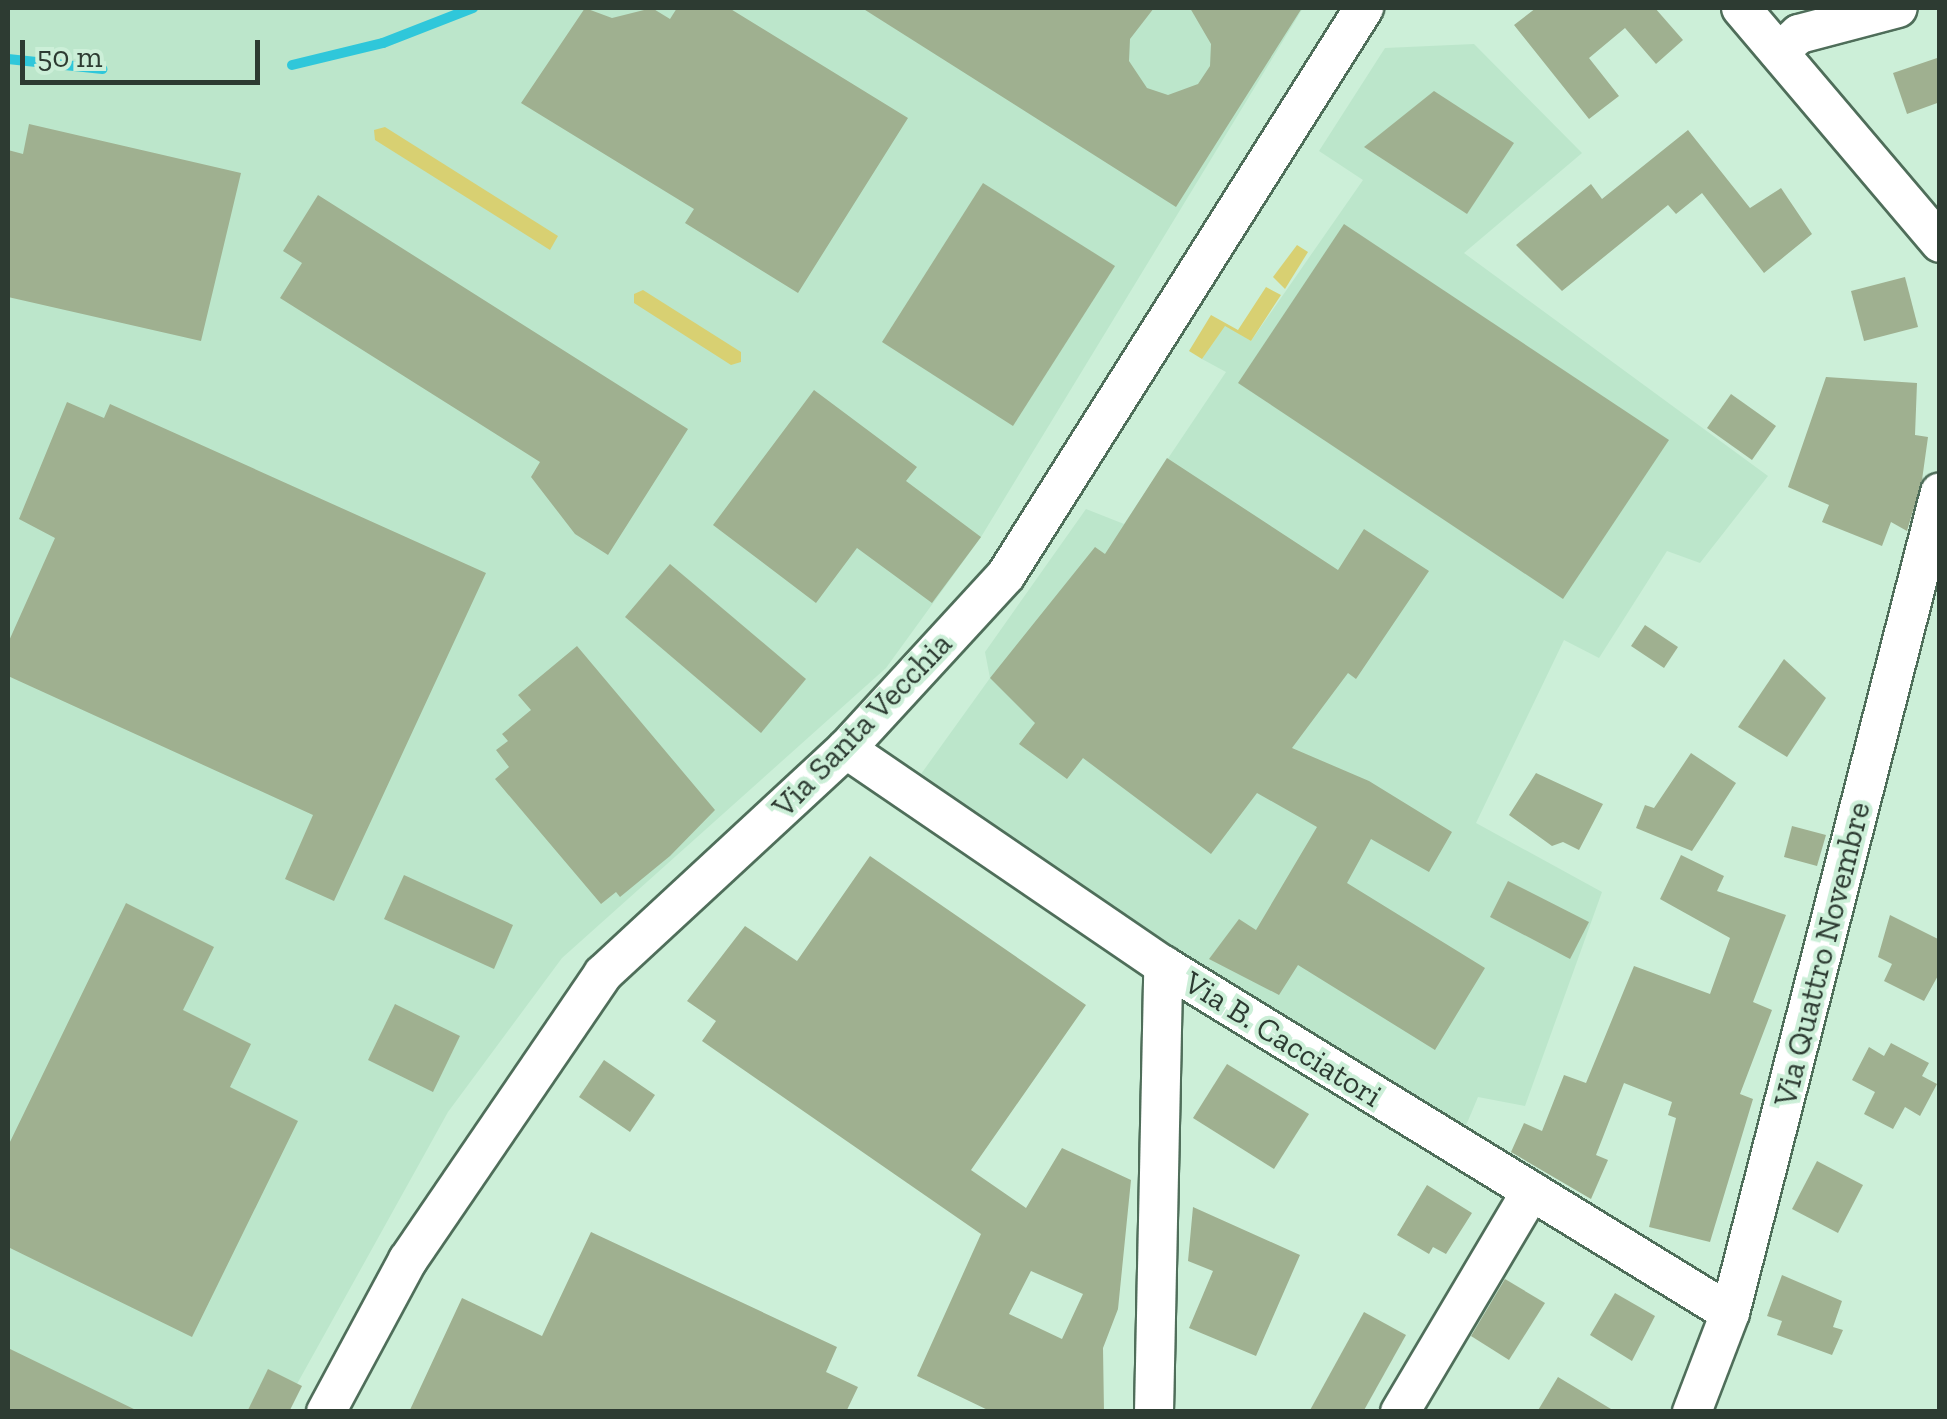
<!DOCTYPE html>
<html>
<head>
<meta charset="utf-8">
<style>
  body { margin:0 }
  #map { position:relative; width:1947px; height:1419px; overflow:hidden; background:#ccefd8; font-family:"Zilla Slab",serif }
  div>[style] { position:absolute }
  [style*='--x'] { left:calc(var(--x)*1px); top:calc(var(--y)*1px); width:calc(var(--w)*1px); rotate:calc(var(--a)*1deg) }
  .built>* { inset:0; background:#bce6cb }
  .green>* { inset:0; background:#d8d072 }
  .stream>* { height:10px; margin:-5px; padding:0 5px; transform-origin:5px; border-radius:5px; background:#2fc7da }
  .building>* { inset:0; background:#9fb090 }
  .roads { filter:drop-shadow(2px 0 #4f6e5a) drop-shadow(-2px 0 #4f6e5a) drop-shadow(0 2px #4f6e5a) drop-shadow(0 -2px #4f6e5a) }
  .minor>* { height:38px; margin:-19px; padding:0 19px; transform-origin:19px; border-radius:19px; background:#fff }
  span { translate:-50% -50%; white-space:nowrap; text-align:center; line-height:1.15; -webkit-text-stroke:8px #ccefd8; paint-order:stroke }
  .street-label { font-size:32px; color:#2d3b32 }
  .frame { position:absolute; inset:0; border:10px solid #2d3b32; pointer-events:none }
  .scale { position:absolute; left:20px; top:40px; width:240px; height:45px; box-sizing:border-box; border:5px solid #2d3b32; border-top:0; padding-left:12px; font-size:30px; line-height:35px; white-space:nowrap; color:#2d3b32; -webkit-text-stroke:8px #ccefd8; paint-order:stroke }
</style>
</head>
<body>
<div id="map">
  <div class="built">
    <div style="clip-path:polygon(8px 8px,1303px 8px,981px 537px,886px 668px,562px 958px,448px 1112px,282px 1411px,8px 1412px)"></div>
    <div style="clip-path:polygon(1474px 44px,1582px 153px,1464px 253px,1768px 476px,1700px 563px,1667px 551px,1599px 658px,1564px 640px,1476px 823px,1602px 892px,1525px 1106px,1478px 1097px,1462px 1135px,916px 781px,990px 678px,985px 652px,1086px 509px,1124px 524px,1226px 372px,1202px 359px,1225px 325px,1251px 341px,1363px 180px,1319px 151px,1385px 48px)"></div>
  </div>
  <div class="green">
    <div style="clip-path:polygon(385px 127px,558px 236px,550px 250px,375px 140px,374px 130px)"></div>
    <div style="clip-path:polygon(1297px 245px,1308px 252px,1285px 289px,1273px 277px)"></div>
    <div style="clip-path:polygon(1266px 287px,1281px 295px,1251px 341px,1225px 326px,1202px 359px,1189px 351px,1211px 315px,1238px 330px)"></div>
    <div style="clip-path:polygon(643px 290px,741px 352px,741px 362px,731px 365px,634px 303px,634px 294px)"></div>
  </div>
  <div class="stream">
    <div style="--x:8;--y:59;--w:95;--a:6.1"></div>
    <div style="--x:292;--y:65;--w:94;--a:-13.6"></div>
    <div style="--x:383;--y:43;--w:97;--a:-21.3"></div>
  </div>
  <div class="building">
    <div style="clip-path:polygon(585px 8px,612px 18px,652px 8px,670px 19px,677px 8px,729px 8px,908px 118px,798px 293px,685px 223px,694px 209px,521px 103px)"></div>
    <div style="clip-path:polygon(862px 8px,1154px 8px,1130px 39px,1129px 61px,1147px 88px,1168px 95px,1198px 84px,1210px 66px,1211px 44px,1190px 8px,1302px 8px,1176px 207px)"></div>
    <div style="clip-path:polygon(1536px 8px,1655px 8px,1683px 40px,1656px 64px,1625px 28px,1589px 58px,1619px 96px,1589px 119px,1514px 25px)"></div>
    <div style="clip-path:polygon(1940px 57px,1940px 102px,1907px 114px,1893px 73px)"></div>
    <div style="clip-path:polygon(1434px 91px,1514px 143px,1467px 214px,1364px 147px)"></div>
    <div style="clip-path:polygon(29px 124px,241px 173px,201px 341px,8px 297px,8px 150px,23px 154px)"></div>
    <div style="clip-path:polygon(1688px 130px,1750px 208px,1781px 188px,1812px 234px,1764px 273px,1702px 193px,1676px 214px,1668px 205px,1562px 291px,1516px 245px,1591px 184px,1602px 199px)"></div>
    <div style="clip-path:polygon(983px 183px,1115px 266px,1013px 426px,882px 342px)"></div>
    <div style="clip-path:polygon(318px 195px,688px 429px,608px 555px,575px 534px,531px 477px,540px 462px,280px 298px,302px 263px,283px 251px)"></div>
    <div style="clip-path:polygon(1344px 224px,1669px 440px,1563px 599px,1238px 383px)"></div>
    <div style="clip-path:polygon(1905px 277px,1918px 327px,1864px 341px,1851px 291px)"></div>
    <div style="clip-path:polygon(1826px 377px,1917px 383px,1915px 435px,1928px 437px,1922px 480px,1907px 531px,1891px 522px,1882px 546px,1822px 522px,1829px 505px,1788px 487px)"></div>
    <div style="clip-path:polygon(814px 390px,917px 467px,906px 481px,981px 537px,932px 603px,857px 548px,816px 603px,713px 525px)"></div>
    <div style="clip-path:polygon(1731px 394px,1776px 426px,1752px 460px,1707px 428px)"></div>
    <div style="clip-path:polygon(67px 402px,104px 418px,110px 404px,486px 573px,334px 901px,285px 879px,313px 815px,8px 676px,8px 643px,55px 538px,19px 519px)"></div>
    <div style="clip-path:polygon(1167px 458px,1338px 570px,1364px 529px,1429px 571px,1356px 679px,1348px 673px,1292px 748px,1369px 781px,1452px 832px,1429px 872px,1371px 839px,1347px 883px,1485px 968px,1435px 1050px,1298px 965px,1279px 995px,1209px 959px,1239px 919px,1256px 930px,1317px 827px,1257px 793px,1211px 854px,1083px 758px,1067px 779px,1019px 744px,1035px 723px,990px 678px,1095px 547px,1105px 554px)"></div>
    <div style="clip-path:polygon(670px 564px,806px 679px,761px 733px,625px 617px)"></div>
    <div style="clip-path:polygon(1645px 625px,1678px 647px,1664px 668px,1631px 646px)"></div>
    <div style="clip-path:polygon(577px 646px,715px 810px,670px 856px,620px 897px,616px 892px,601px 904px,495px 779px,509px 767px,496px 750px,508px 741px,502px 734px,531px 710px,518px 695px)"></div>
    <div style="clip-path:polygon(1784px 659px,1826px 698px,1787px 757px,1738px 727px)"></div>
    <div style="clip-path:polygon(1691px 753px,1736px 783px,1692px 851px,1636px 828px,1645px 805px,1654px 808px)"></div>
    <div style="clip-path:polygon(1536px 773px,1603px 804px,1579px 850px,1563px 842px,1552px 846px,1509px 815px)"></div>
    <div style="clip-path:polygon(1792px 826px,1826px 835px,1817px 866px,1784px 857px)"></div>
    <div style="clip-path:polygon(1681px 855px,1724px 876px,1717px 891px,1786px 915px,1753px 1002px,1772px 1010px,1740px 1094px,1753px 1099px,1710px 1242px,1649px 1227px,1676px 1118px,1668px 1115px,1672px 1102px,1624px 1083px,1596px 1155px,1608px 1160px,1591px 1199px,1511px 1152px,1524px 1123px,1542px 1131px,1564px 1075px,1586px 1083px,1634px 966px,1710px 994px,1730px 938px,1660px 899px)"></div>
    <div style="clip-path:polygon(evenodd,870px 856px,1086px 1005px,971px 1170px,1026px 1208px,1062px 1148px,1131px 1180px,1118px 1309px,1103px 1348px,1104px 1412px,992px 1412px,917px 1376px,981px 1234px,702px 1041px,716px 1021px,687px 1001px,745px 926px,797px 961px,870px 856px,1031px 1271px,1083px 1294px,1062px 1339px,1009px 1314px,1031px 1271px)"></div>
    <div style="clip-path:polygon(404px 875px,513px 925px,494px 969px,384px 919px)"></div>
    <div style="clip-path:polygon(1508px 881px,1589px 922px,1570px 959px,1490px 917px)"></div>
    <div style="clip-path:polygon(126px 903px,214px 947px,183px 1010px,251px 1044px,230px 1087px,298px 1121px,192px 1337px,8px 1247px,8px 1146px)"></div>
    <div style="clip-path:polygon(1890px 915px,1940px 940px,1940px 972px,1924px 1001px,1884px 981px,1892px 964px,1878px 957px)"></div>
    <div style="clip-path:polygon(395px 1004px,460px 1036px,433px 1092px,368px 1060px)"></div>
    <div style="clip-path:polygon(1891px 1043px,1929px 1063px,1922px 1076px,1937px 1084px,1920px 1116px,1905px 1107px,1893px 1129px,1864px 1114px,1875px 1092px,1852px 1080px,1869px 1047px,1884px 1056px)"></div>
    <div style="clip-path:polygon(604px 1060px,655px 1095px,630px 1132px,579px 1097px)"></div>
    <div style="clip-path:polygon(1227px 1064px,1309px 1114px,1274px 1169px,1193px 1118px)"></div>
    <div style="clip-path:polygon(1817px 1161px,1863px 1185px,1838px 1233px,1792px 1209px)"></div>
    <div style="clip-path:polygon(1427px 1185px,1472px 1213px,1446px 1254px,1433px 1247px,1429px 1254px,1397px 1235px)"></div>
    <div style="clip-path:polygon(1193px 1207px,1300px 1255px,1256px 1356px,1189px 1328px,1213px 1271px,1188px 1261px)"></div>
    <div style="clip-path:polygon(591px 1232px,837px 1347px,826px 1372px,858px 1387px,846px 1412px,409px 1412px,462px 1298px,542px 1336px)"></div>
    <div style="clip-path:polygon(1782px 1275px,1842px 1301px,1833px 1327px,1843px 1330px,1832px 1355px,1777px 1335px,1782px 1321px,1767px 1316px)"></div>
    <div style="clip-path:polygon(1505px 1279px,1545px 1303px,1509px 1360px,1471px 1336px)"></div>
    <div style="clip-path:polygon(1615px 1293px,1655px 1316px,1632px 1361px,1590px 1335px)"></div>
    <div style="clip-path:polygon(1364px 1312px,1406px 1335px,1363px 1412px,1309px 1412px)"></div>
    <div style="clip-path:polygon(8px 1348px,140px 1412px,8px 1412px)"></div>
    <div style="clip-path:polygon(268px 1369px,302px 1386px,289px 1412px,247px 1412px)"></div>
    <div style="clip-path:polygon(1558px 1377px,1616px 1412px,1537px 1412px)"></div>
  </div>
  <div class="roads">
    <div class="minor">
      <div style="--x:1741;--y:8;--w:308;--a:49.7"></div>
      <div style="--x:1779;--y:52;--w:27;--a:-42"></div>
      <div style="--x:1799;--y:34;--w:102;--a:-14.7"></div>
      <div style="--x:846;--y:749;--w:384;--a:34.3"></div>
      <div style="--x:1163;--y:965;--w:665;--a:31.54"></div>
      <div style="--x:326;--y:1412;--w:173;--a:-61.7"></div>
      <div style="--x:408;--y:1260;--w:346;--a:-55.7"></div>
      <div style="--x:603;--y:974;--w:331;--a:-42.8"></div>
      <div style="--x:846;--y:749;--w:236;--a:-47.4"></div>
      <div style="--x:1006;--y:575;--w:671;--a:-57.73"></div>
      <div style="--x:1154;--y:1412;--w:447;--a:-88.8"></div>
      <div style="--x:1400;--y:1412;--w:257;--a:-59.3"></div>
      <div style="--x:1692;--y:1412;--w:106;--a:-69"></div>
      <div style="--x:1730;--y:1313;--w:847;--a:-75.65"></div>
    </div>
  </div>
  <div class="street-label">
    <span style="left:862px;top:725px;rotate:-46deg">Via Santa Vecchia</span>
    <span style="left:1822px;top:954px;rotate:-76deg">Via Quattro Novembre</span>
    <span style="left:1283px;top:1039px;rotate:32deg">Via B. Cacciatori</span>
  </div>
  <div class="frame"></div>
  <div class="scale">50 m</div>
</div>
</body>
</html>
